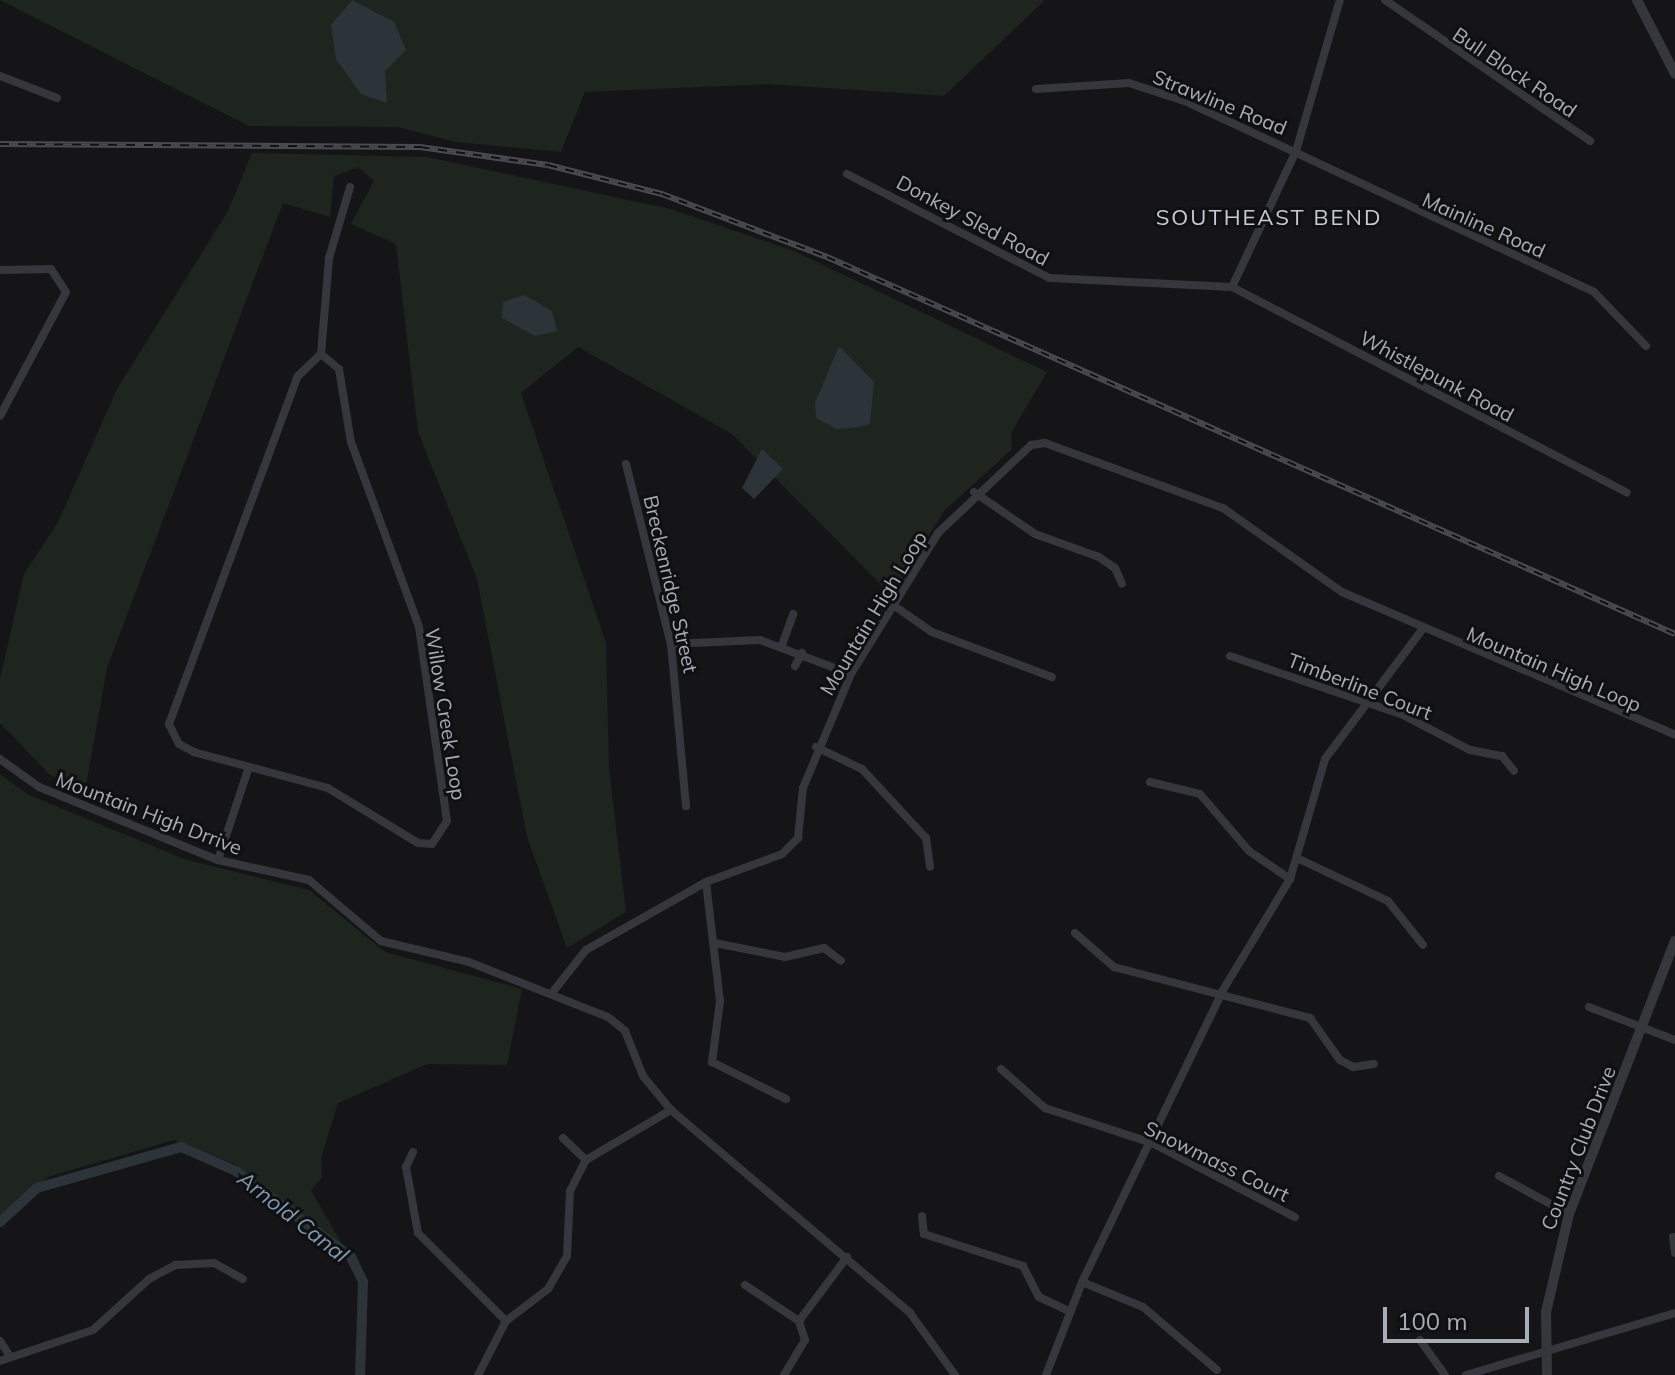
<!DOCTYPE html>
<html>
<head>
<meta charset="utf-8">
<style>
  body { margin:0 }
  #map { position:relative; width:1675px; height:1375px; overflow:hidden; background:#151517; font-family:Mulish,sans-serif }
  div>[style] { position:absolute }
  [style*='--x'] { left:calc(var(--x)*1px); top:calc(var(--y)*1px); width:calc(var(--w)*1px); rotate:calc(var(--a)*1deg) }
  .green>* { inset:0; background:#1d251e }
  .water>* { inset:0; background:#2c343a }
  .canal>* { height:10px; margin:-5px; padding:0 5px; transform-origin:5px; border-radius:5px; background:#2c343a }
  .minor>* { height:8px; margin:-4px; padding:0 4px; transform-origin:4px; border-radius:4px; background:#36373c }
  .tertiary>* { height:10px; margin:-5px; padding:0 5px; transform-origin:5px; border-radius:5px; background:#36373c }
  .rail>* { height:6px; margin-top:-3px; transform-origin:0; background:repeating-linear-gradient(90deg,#101012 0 9px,#494b51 0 18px); box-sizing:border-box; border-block:2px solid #494b51 }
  span { translate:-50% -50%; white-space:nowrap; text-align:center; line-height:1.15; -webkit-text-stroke:6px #101012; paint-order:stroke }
  .street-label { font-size:20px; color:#a8adb6 }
  .neighbourhood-label { font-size:22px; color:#c8cbd3; letter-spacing:2px }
  .water-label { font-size:22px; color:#809bb0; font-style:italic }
  .scale { position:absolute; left:1383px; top:1307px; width:146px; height:36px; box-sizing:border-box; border:4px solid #a8adb6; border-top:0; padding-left:10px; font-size:24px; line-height:28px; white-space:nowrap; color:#a8adb6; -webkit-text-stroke:6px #101012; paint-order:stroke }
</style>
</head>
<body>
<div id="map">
  <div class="green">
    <div style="clip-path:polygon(0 0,1045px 0,944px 96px,768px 84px,585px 92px,561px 152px,455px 142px,398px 127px,249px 126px)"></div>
    <div style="clip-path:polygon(252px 153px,427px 157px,671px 209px,794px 251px,1047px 372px,1011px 433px,1012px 449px,945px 510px,891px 595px,732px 434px,578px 347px,521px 393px,606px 643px,609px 769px,626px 912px,567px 948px,527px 837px,477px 579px,418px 432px,396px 244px,351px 224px,374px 181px,358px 167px,334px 176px,330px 217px,283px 203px,107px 668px,85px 791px,50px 775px,0 723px,0 679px,24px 574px,58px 522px,117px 389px,228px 211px)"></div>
    <div style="clip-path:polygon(0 774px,29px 795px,187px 860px,309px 890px,385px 952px,522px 989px,507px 1065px,427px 1064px,338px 1103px,321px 1158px,322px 1177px,311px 1190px,343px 1246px,235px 1164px,174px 1140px,48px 1177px,0 1217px)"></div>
  </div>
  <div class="water">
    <div style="clip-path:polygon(352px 0,394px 22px,406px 50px,385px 71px,387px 103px,361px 94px,336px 59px,331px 25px)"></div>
    <div style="clip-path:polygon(524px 295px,552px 311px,557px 331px,535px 336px,502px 318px,503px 302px)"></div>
    <div style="clip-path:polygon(839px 346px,874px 382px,870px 424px,859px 427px,837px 429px,816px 418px,815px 403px)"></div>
    <div style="clip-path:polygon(762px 449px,783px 469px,754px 499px,742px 488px)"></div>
  </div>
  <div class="canal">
    <div style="--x:0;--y:1222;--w:50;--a:-42.6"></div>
    <div style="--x:37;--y:1188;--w:150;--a:-15.9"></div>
    <div style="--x:181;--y:1147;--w:60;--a:23.6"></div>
    <div style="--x:236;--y:1171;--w:144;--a:36.8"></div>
    <div style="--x:351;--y:1257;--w:28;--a:64"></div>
    <div style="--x:363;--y:1282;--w:93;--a:91.8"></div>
  </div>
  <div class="minor">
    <div style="--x:1385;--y:0;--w:249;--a:34.5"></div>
    <div style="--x:0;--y:76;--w:61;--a:21.1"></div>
    <div style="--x:1036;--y:89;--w:93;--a:-3.7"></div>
    <div style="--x:1129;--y:83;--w:61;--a:18.1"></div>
    <div style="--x:1187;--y:102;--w:449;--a:25"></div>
    <div style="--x:1594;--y:292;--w:75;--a:46.1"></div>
    <div style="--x:847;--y:174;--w:227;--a:27.2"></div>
    <div style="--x:1049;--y:278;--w:183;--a:2.8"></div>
    <div style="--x:1232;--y:287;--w:445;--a:27.5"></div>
    <div style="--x:0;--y:270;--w:51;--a:-1.1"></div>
    <div style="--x:51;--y:269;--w:27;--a:57"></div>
    <div style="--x:66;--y:292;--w:140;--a:118"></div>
    <div style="--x:1232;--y:287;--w:150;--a:-64.8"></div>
    <div style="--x:1296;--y:151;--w:157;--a:-73.8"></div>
    <div style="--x:321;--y:354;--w:23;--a:40"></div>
    <div style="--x:339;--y:369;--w:74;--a:80.7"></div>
    <div style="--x:351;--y:442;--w:197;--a:69.8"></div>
    <div style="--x:419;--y:627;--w:196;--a:81.8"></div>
    <div style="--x:447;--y:821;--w:27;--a:123"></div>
    <div style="--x:432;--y:844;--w:14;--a:-176"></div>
    <div style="--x:418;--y:843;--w:105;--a:-148.6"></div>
    <div style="--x:328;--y:788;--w:139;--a:-165"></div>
    <div style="--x:194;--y:752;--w:17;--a:-152"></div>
    <div style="--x:179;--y:744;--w:22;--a:-117"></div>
    <div style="--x:169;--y:724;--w:371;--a:-69.7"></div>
    <div style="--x:298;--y:376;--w:32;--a:-44"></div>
    <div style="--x:321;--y:354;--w:96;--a:-85.2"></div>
    <div style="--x:329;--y:258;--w:74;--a:-73.5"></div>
    <div style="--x:626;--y:464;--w:186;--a:76"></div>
    <div style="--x:671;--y:644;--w:163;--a:84.7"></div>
    <div style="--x:974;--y:492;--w:74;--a:34.5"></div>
    <div style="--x:1035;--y:534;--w:68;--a:19.8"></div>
    <div style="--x:1099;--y:557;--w:19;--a:35"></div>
    <div style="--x:1115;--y:568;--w:17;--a:66"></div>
    <div style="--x:893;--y:605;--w:47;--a:34.7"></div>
    <div style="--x:932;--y:632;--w:128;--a:20.6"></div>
    <div style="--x:671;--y:644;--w:89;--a:-2.6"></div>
    <div style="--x:760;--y:640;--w:97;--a:20.5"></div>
    <div style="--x:782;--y:645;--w:33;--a:-70"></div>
    <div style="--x:1230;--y:656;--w:183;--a:18.8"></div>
    <div style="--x:1403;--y:715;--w:76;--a:27.6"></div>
    <div style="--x:1470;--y:750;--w:33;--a:11"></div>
    <div style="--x:1502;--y:756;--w:19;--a:51"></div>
    <div style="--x:795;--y:666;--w:15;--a:-62"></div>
    <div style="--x:816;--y:747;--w:51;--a:25.6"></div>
    <div style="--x:862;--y:769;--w:94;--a:47.2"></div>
    <div style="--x:926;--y:838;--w:29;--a:82"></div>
    <div style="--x:0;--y:759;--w:48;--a:35.7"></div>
    <div style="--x:39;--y:787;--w:193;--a:22.2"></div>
    <div style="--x:218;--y:860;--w:93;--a:12.4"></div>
    <div style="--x:309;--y:880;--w:94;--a:40.3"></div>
    <div style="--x:381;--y:941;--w:90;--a:13.4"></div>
    <div style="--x:469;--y:962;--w:149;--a:21.6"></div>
    <div style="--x:608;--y:1017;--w:22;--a:39"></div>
    <div style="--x:625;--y:1031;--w:48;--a:68.2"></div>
    <div style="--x:643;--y:1076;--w:44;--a:50.5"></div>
    <div style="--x:671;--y:1110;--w:314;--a:40.3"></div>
    <div style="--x:910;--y:1313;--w:77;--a:54"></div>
    <div style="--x:1150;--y:782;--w:51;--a:13.5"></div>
    <div style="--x:1200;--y:794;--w:75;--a:49.3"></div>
    <div style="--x:1249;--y:851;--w:50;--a:34.3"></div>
    <div style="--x:1299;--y:859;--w:98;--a:25.3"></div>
    <div style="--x:1388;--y:901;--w:56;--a:51.5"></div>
    <div style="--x:218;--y:860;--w:98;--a:-71.6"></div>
    <div style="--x:706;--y:882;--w:120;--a:83.3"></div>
    <div style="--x:720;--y:1001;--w:62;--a:97.5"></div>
    <div style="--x:712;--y:1062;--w:83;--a:26.6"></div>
    <div style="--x:1075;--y:933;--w:52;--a:41.1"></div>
    <div style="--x:1114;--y:967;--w:203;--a:14.6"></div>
    <div style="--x:1310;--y:1018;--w:52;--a:54.5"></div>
    <div style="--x:1340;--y:1060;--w:15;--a:28"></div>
    <div style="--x:1353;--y:1067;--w:21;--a:-8"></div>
    <div style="--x:715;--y:943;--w:71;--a:11.3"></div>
    <div style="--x:785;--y:957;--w:40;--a:-13"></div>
    <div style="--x:824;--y:948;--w:21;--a:37"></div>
    <div style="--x:552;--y:993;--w:55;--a:-51.7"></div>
    <div style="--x:586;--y:950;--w:138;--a:-29.5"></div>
    <div style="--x:706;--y:882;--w:81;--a:-20.2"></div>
    <div style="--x:782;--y:854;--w:23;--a:-45"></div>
    <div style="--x:798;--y:838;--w:50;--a:-84.3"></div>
    <div style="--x:803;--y:788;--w:124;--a:-67.2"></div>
    <div style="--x:851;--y:674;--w:166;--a:-58.3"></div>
    <div style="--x:938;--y:533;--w:128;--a:-43.4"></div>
    <div style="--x:1031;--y:445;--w:14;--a:-8"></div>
    <div style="--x:1045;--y:443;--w:189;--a:20.1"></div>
    <div style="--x:1223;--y:508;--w:146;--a:35.2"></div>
    <div style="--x:1342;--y:592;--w:362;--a:23.2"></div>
    <div style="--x:1589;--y:1007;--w:92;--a:21"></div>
    <div style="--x:1001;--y:1069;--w:59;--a:41.6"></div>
    <div style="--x:1045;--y:1108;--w:113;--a:18.1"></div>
    <div style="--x:1152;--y:1143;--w:161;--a:27.4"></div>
    <div style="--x:563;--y:1138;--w:32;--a:44"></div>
    <div style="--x:413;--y:1152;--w:17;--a:115"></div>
    <div style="--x:406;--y:1167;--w:67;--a:79.7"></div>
    <div style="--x:418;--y:1233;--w:124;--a:45"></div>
    <div style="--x:1499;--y:1176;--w:80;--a:28.5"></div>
    <div style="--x:922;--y:1216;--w:18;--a:84"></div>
    <div style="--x:924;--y:1234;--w:104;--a:17.9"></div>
    <div style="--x:1023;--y:1266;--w:35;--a:63"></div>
    <div style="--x:1039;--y:1297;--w:35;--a:25"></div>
    <div style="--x:1673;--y:1237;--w:16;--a:83"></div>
    <div style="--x:1082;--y:1282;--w:66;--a:22.3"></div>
    <div style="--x:1143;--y:1307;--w:97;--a:40.4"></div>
    <div style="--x:745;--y:1285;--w:65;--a:33.7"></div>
    <div style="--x:1420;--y:1340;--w:43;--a:54.5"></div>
    <div style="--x:0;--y:1341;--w:17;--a:57"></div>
    <div style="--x:0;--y:1361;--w:98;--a:-18.4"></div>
    <div style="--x:93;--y:1330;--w:76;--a:-42.3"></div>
    <div style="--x:149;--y:1279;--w:30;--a:-28"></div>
    <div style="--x:175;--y:1265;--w:39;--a:-3"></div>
    <div style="--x:214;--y:1263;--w:33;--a:29"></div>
    <div style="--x:478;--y:1375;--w:61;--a:-62.6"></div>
    <div style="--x:506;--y:1321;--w:53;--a:-37.3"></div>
    <div style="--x:548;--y:1289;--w:38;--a:-60"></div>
    <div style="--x:567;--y:1256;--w:65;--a:-87.4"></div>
    <div style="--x:570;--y:1191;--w:35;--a:-63"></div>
    <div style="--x:586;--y:1160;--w:99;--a:-30.5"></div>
    <div style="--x:784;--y:1375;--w:41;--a:-59"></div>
    <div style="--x:805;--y:1340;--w:20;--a:-108"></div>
    <div style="--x:799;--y:1321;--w:80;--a:-53.1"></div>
    <div style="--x:1046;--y:1375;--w:100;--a:-68.8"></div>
    <div style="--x:1082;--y:1282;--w:324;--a:-64.2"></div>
    <div style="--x:1223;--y:990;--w:130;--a:-58.9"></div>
    <div style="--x:1290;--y:879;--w:125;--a:-73.7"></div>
    <div style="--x:1325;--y:759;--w:161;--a:-53.1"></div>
    <div style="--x:1466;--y:1375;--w:218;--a:-16.5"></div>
  </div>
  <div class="tertiary">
    <div style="--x:1637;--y:0;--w:83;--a:62.8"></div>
    <div style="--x:1547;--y:1375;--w:63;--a:-90.9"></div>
    <div style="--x:1546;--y:1312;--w:101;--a:-76.8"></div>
    <div style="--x:1569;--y:1214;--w:293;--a:-68.8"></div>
  </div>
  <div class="rail">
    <div style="--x:0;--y:144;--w:420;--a:0.4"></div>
    <div style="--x:420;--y:147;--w:129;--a:8"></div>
    <div style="--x:548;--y:165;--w:118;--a:14.3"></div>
    <div style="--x:662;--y:194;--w:177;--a:20.9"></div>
    <div style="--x:827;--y:257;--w:928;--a:23.97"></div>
  </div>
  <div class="street-label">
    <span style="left:1515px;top:72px;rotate:34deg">Bull Block Road</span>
    <span style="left:1220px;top:102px;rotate:22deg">Strawline Road</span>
    <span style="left:973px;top:220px;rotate:28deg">Donkey Sled Road</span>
    <span style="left:1484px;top:225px;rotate:24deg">Mainline Road</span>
    <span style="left:1437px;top:376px;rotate:28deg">Whistlepunk Road</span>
    <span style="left:671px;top:584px;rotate:77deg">Breckenridge Street</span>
    <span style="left:873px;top:613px;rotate:-59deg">Mountain High Loop</span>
    <span style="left:1554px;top:669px;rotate:23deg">Mountain High Loop</span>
    <span style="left:1360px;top:686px;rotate:21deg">Timberline Court</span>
    <span style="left:446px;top:714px;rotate:81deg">Willow Creek Loop</span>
    <span style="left:149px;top:813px;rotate:21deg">Mountain High Drrive</span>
    <span style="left:1578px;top:1148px;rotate:-69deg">Country Club Drive</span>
    <span style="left:1217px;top:1161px;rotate:26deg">Snowmass Court</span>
  </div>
  <div class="neighbourhood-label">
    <span style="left:1269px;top:218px">SOUTHEAST BEND</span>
  </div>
  <div class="water-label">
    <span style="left:293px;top:1217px;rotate:38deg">Arnold Canal</span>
  </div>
  <div class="scale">100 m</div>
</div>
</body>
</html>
